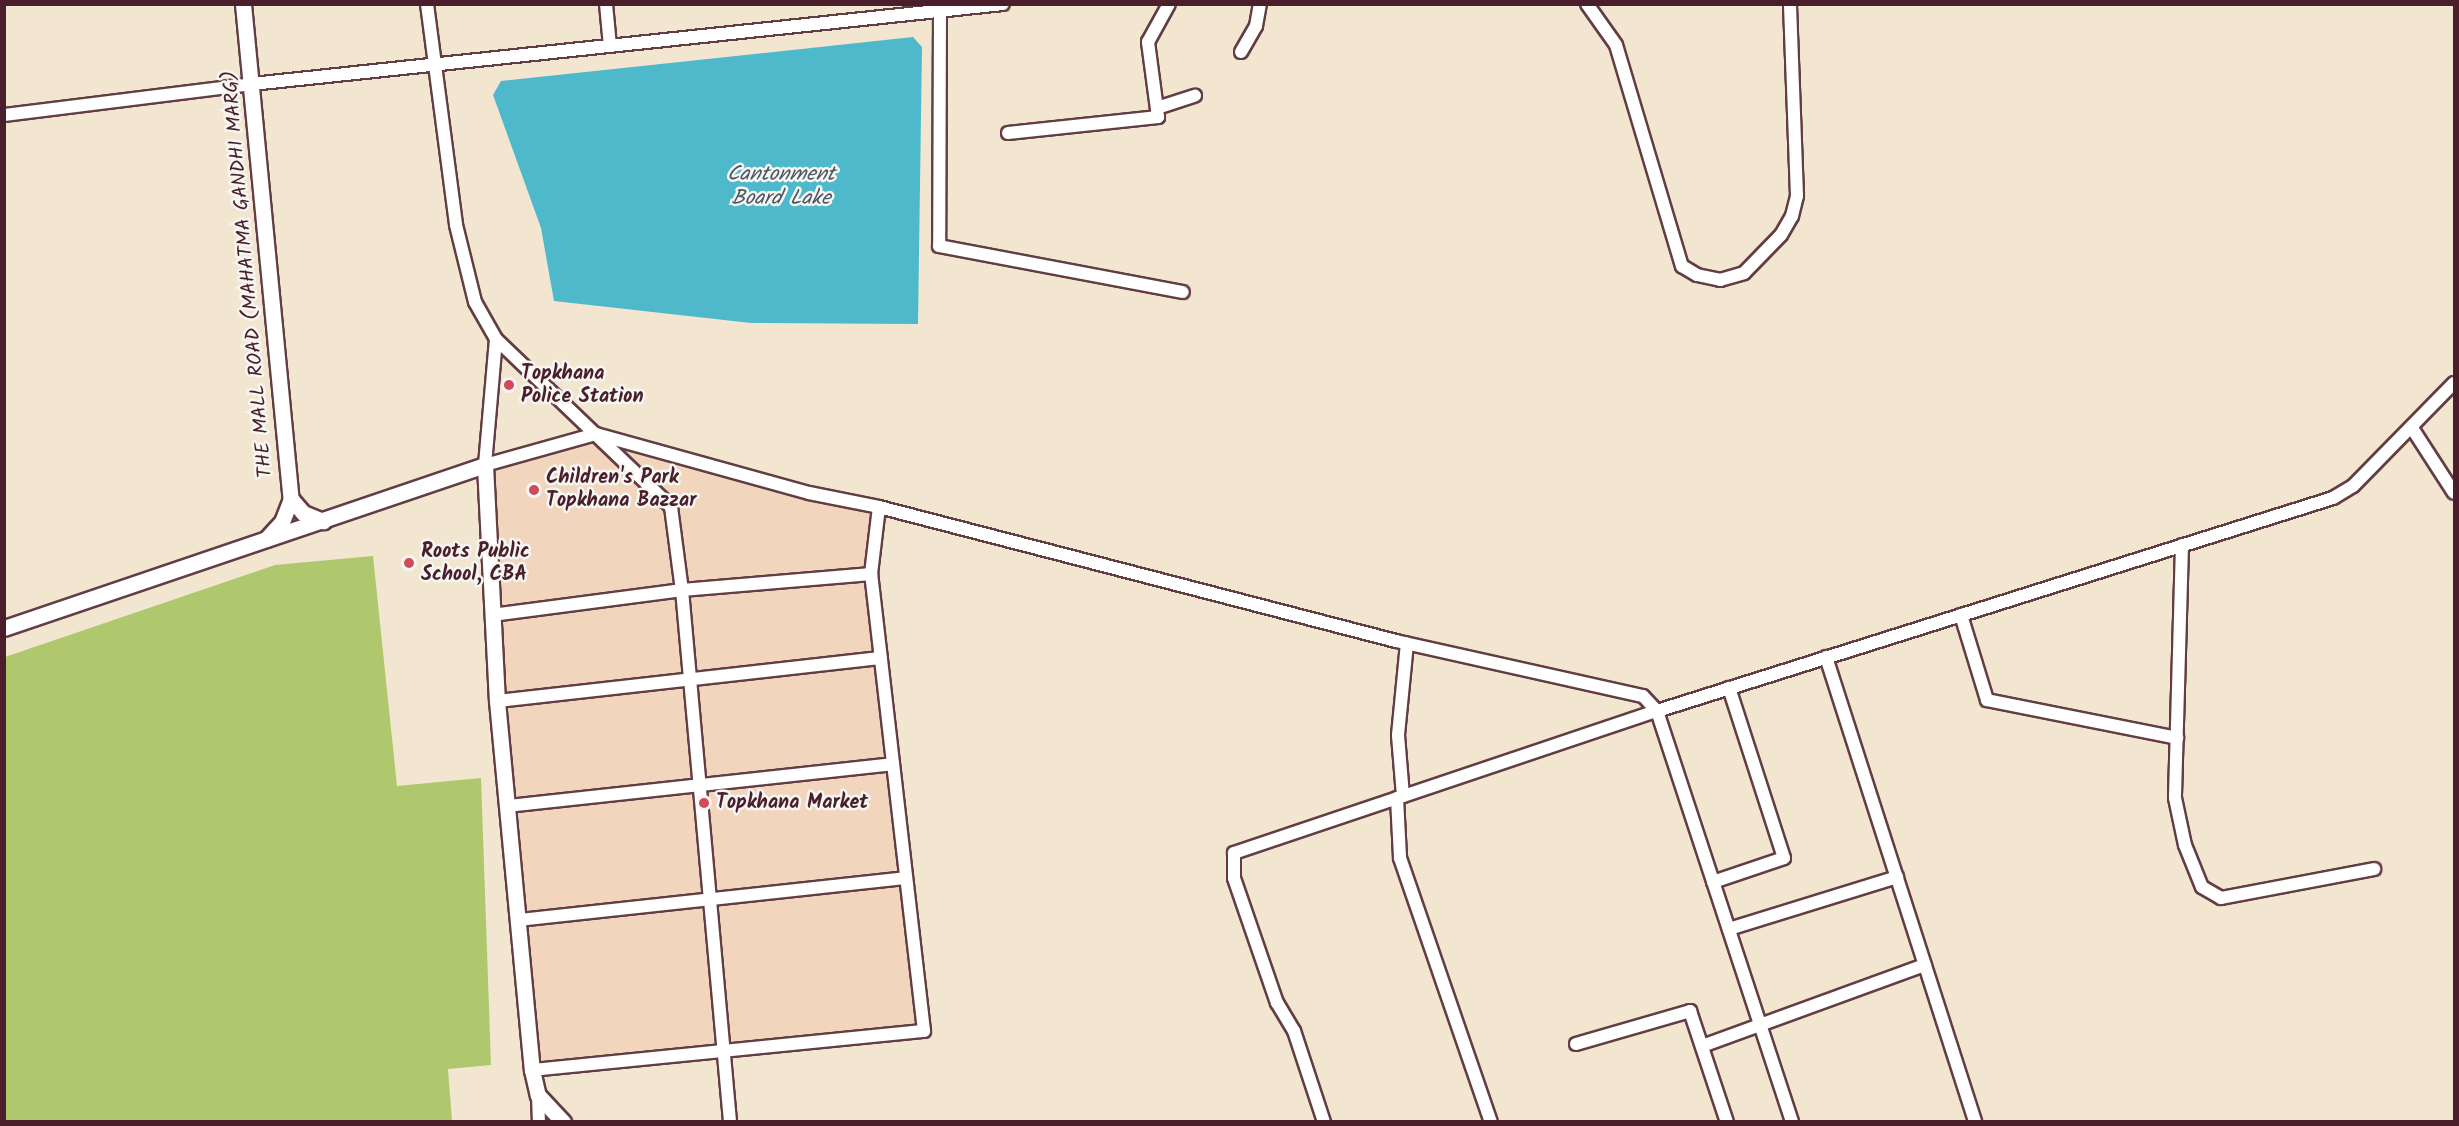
<!DOCTYPE html>
<html>
<head>
<meta charset="utf-8">
<style>
  body { margin:0 }
  #map { position:relative; width:2459px; height:1126px; overflow:hidden; background:#f2e6d0; font-family:Kalam,sans-serif }
  div>[style] { position:absolute }
  [style*='--x'] { left:calc(var(--x)*1px); top:calc(var(--y)*1px); width:calc(var(--w)*1px); rotate:calc(var(--a)*1deg) }
  .built>* { inset:0; background:#f1d5bd }
  .green>* { inset:0; background:#afc86e }
  .water>* { inset:0; background:#4eb9ca }
  .roads { filter:drop-shadow(2px 0 #633d44) drop-shadow(-2px 0 #633d44) drop-shadow(0 2px #633d44) drop-shadow(0 -2px #633d44) }
  .minor>* { height:12px; margin:-6px; padding:0 6px; transform-origin:6px; border-radius:6px; background:#fff }
  .tertiary>* { height:15px; margin:-7.5px; padding:0 7.5px; transform-origin:7.5px; border-radius:7.5px; background:#fff }
  .dots>* { width:16px; height:16px; translate:-50% -50%; box-sizing:border-box; border:3px solid #f6f6f2; border-radius:50% }
  span { translate:-50% -50%; white-space:nowrap; text-align:center; line-height:1.15; -webkit-text-stroke:5px #f6f6f2; paint-order:stroke }
  .street-label { font-size:20px; color:#4a1f2b }
  .poi-label { font-size:20px; color:#4a1f2b; font-weight:700 }
  .left { translate:0 -50%; text-align:left }
  .water-label { font-size:21px; color:#4b5563; font-style:italic }
  .frame { position:absolute; inset:0; border:6px solid #4a1f2b; pointer-events:none }
</style>
</head>
<body>
<div id="map">
  <div class="built">
    <div style="clip-path:polygon(596px 434px,879px 507px,871px 574px,924px 1031px,532px 1070px,485px 465px)"></div>
  </div>
  <div class="green">
    <div style="clip-path:polygon(373px 556px,397px 786px,481px 778px,491px 1065px,448px 1069px,452px 1121px,5px 1121px,5px 657px,275px 565px)"></div>
  </div>
  <div class="water">
    <div style="clip-path:polygon(913px 37px,922px 47px,918px 324px,751px 323px,554px 301px,541px 228px,493px 95px,501px 81px)"></div>
  </div>
  <div class="roads">
    <div class="minor">
      <div style="--x:427;--y:4;--w:223;--a:82.5"></div>
      <div style="--x:456;--y:225;--w:79;--a:76.1"></div>
      <div style="--x:475;--y:302;--w:43;--a:60.4"></div>
      <div style="--x:496;--y:339;--w:243;--a:43.8"></div>
      <div style="--x:671;--y:507;--w:84;--a:82.5"></div>
      <div style="--x:682;--y:590;--w:534;--a:84.84"></div>
      <div style="--x:606;--y:4;--w:42;--a:84.6"></div>
      <div style="--x:1587;--y:4;--w:50;--a:54.7"></div>
      <div style="--x:1616;--y:45;--w:231;--a:73.4"></div>
      <div style="--x:1682;--y:266;--w:17;--a:31"></div>
      <div style="--x:1697;--y:275;--w:24;--a:12"></div>
      <div style="--x:1720;--y:280;--w:25;--a:-16"></div>
      <div style="--x:1744;--y:273;--w:53;--a:-45.8"></div>
      <div style="--x:1781;--y:235;--w:22;--a:-60"></div>
      <div style="--x:1792;--y:216;--w:21;--a:-76"></div>
      <div style="--x:1797;--y:196;--w:192;--a:-92.1"></div>
      <div style="--x:940;--y:11;--w:235;--a:90.2"></div>
      <div style="--x:939;--y:246;--w:248;--a:10.7"></div>
      <div style="--x:1241;--y:52;--w:30;--a:-60"></div>
      <div style="--x:1256;--y:26;--w:22;--a:-80"></div>
      <div style="--x:1157;--y:108;--w:40;--a:-18"></div>
      <div style="--x:4;--y:115;--w:250;--a:-7.1"></div>
      <div style="--x:252;--y:84;--w:755;--a:-6.08"></div>
      <div style="--x:1008;--y:133;--w:151;--a:-6.1"></div>
      <div style="--x:1158;--y:117;--w:76;--a:-97.6"></div>
      <div style="--x:1148;--y:42;--w:43;--a:-61.1"></div>
      <div style="--x:496;--y:339;--w:126;--a:95"></div>
      <div style="--x:485;--y:465;--w:115;--a:-15.6"></div>
      <div style="--x:596;--y:434;--w:221;--a:15.5"></div>
      <div style="--x:809;--y:493;--w:71;--a:11.3"></div>
      <div style="--x:879;--y:507;--w:534;--a:14.53"></div>
      <div style="--x:1396;--y:641;--w:253;--a:12.6"></div>
      <div style="--x:1643;--y:696;--w:21;--a:47"></div>
      <div style="--x:1657;--y:711;--w:433;--a:71.8"></div>
      <div style="--x:2412;--y:428;--w:77;--a:57.1"></div>
      <div style="--x:2182;--y:545;--w:253;--a:91.6"></div>
      <div style="--x:2175;--y:798;--w:48;--a:78"></div>
      <div style="--x:2185;--y:845;--w:45;--a:68"></div>
      <div style="--x:2202;--y:887;--w:22;--a:30"></div>
      <div style="--x:2221;--y:898;--w:156;--a:-10.7"></div>
      <div style="--x:492;--y:615;--w:192;--a:-7.5"></div>
      <div style="--x:682;--y:590;--w:190;--a:-4.8"></div>
      <div style="--x:1961;--y:615;--w:89;--a:73"></div>
      <div style="--x:1987;--y:700;--w:194;--a:11.3"></div>
      <div style="--x:1826;--y:657;--w:488;--a:72.2"></div>
      <div style="--x:497;--y:701;--w:386;--a:-6.4"></div>
      <div style="--x:1403;--y:796;--w:61;--a:-94.7"></div>
      <div style="--x:1398;--y:735;--w:92;--a:-84.4"></div>
      <div style="--x:1397;--y:798;--w:60;--a:87.1"></div>
      <div style="--x:1400;--y:858;--w:279;--a:71"></div>
      <div style="--x:508;--y:806;--w:387;--a:-6.2"></div>
      <div style="--x:1713;--y:882;--w:75;--a:-18.7"></div>
      <div style="--x:1784;--y:858;--w:179;--a:-107.9"></div>
      <div style="--x:519;--y:920;--w:389;--a:-6.2"></div>
      <div style="--x:1729;--y:929;--w:176;--a:-17.2"></div>
      <div style="--x:1576;--y:1044;--w:119;--a:-16.1"></div>
      <div style="--x:1690;--y:1011;--w:117;--a:71.6"></div>
      <div style="--x:1702;--y:1046;--w:237;--a:-20"></div>
      <div style="--x:532;--y:1070;--w:394;--a:-5.7"></div>
      <div style="--x:924;--y:1031;--w:460;--a:-96.6"></div>
      <div style="--x:871;--y:574;--w:67;--a:-83.2"></div>
      <div style="--x:538;--y:1095;--w:27;--a:88"></div>
      <div style="--x:1324;--y:1122;--w:96;--a:-108.2"></div>
      <div style="--x:1294;--y:1031;--w:33;--a:-121"></div>
      <div style="--x:1277;--y:1003;--w:132;--a:-109"></div>
      <div style="--x:1234;--y:878;--w:25;--a:-90"></div>
      <div style="--x:1234;--y:853;--w:446;--a:-18.6"></div>
      <div style="--x:1657;--y:711;--w:709;--a:-17.49"></div>
      <div style="--x:2333;--y:498;--w:23;--a:-31"></div>
      <div style="--x:2353;--y:486;--w:144;--a:-45.6"></div>
    </div>
    <div class="tertiary">
      <div style="--x:243;--y:4;--w:497;--a:84.5"></div>
      <div style="--x:291;--y:499;--w:18;--a:49"></div>
      <div style="--x:303;--y:513;--w:22;--a:22"></div>
      <div style="--x:266;--y:539;--w:23;--a:-47"></div>
      <div style="--x:282;--y:522;--w:25;--a:-69"></div>
      <div style="--x:4;--y:628;--w:508;--a:-18.72"></div>
      <div style="--x:485;--y:465;--w:236;--a:87.1"></div>
      <div style="--x:497;--y:701;--w:371;--a:84.6"></div>
      <div style="--x:532;--y:1070;--w:26;--a:77"></div>
      <div style="--x:538;--y:1095;--w:37;--a:47"></div>
    </div>
  </div>
  <div class="dots">
    <div style="left:509px;top:385px;background:#d1495b"></div>
    <div style="left:534px;top:490px;background:#d1495b"></div>
    <div style="left:409px;top:563px;background:#d1495b"></div>
    <div style="left:704px;top:803px;background:#d1495b"></div>
  </div>
  <div class="street-label">
    <span style="left:249px;top:274px;rotate:-95deg">THE MALL ROAD (MAHATMA GANDHI MARG)</span>
  </div>
  <div class="poi-label">
    <span class="left" style="left:521px;top:386px">Topkhana<br>Police Station</span>
    <span class="left" style="left:546px;top:490px">Children's Park<br>Topkhana Bazzar</span>
    <span class="left" style="left:421px;top:564px">Roots Public<br>School, CBA</span>
    <span class="left" style="left:716px;top:803px">Topkhana Market</span>
  </div>
  <div class="water-label">
    <span style="left:781px;top:187px">Cantonment<br>Board Lake</span>
  </div>
  <div class="frame"></div>
</div>
</body>
</html>
